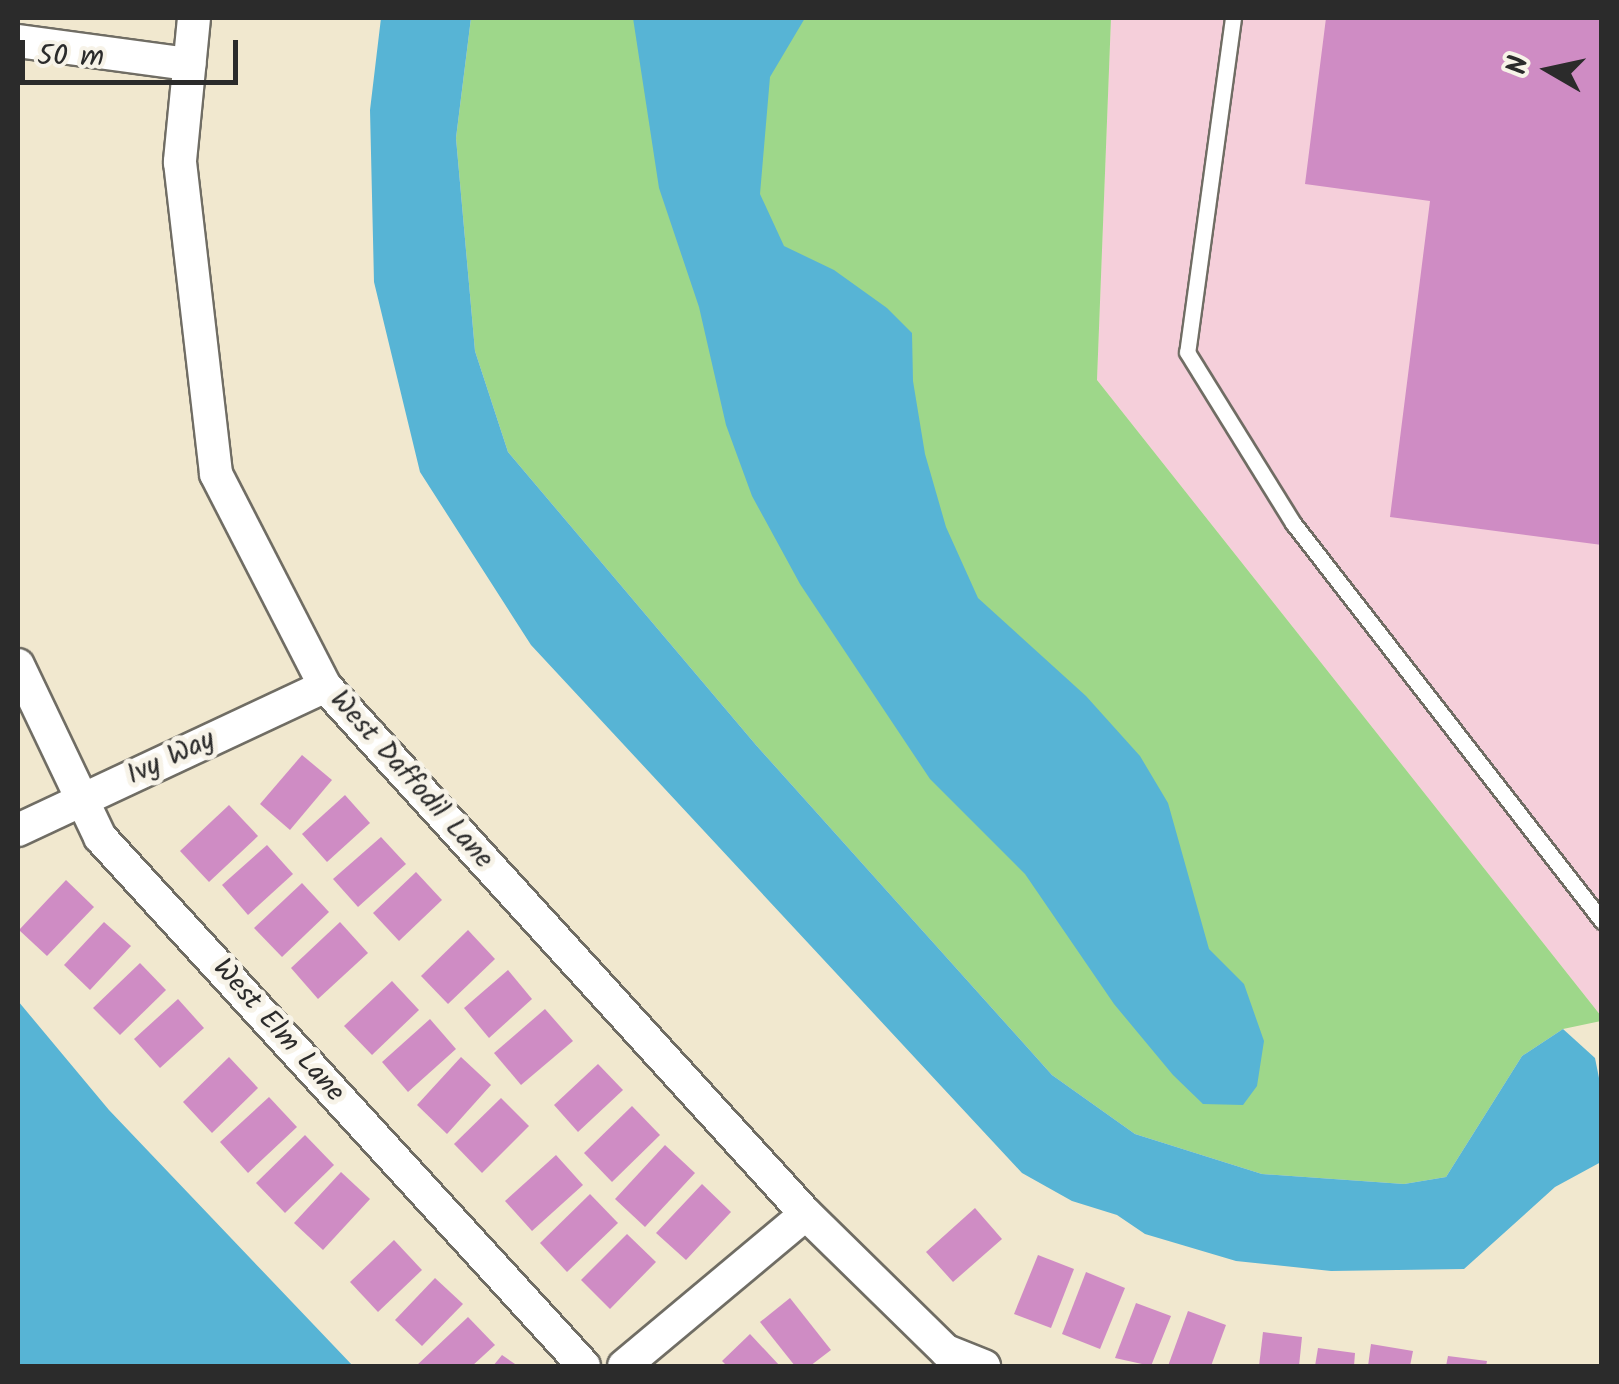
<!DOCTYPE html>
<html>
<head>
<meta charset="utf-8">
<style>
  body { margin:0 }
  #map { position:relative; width:1619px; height:1384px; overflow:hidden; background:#f1e8cf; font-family:Kalam,sans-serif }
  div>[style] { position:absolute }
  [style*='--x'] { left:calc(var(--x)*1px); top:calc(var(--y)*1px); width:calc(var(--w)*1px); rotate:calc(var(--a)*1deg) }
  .built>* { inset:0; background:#f5cfda }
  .green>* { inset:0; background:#9ed78a }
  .water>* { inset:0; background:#57b4d5 }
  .building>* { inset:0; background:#cf8cc4 }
  .roads { filter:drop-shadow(2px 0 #706d64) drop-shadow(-2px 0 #706d64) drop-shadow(0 2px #706d64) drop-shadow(0 -2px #706d64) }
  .service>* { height:15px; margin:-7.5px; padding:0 7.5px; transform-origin:7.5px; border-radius:7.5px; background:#fff }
  .minor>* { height:32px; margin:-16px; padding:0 16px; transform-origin:16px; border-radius:16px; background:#fff }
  span { translate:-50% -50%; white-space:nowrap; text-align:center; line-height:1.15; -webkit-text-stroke:10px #f7f3e8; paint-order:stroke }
  .street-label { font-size:28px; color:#2b2b2b }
  .frame { position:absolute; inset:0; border:20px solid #2b2b2b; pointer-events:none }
  .north { position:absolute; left:1499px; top:20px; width:100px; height:100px; -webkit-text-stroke:8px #f7f3e8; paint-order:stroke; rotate:279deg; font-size:28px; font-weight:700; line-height:40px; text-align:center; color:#2b2b2b }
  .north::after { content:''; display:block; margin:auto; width:35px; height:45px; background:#2b2b2b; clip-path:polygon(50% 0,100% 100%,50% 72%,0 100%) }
  .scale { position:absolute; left:20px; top:40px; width:218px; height:45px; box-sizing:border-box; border:5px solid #2b2b2b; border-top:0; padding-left:12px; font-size:30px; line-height:35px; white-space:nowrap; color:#2b2b2b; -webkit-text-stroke:8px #f7f3e8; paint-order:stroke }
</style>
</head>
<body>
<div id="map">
  <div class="built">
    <div style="clip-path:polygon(1111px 18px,1601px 18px,1601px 1016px,1097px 380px)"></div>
  </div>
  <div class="green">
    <div style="clip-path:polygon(471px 18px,1111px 18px,1097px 380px,1601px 1016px,1601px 1021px,1563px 1029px,1522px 1056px,1446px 1177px,1404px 1184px,1262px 1174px,1135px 1134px,1052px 1075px,756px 745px,508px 452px,475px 351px,456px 138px)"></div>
  </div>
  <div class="water">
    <div style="clip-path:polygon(381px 18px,471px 18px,456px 138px,475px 351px,508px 452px,756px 745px,1052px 1075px,1135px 1134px,1262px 1174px,1404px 1184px,1446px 1177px,1522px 1056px,1563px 1029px,1595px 1058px,1601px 1088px,1601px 1162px,1555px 1187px,1464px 1269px,1331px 1271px,1236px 1261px,1145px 1234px,1117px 1215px,1072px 1201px,1022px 1173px,531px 645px,420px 472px,374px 282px,370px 110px)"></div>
    <div style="clip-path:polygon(633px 18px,805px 18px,770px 77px,760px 194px,784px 246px,834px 270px,887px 308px,912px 333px,913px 381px,925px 454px,946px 527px,978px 598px,1086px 696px,1140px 756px,1168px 803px,1209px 949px,1244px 984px,1264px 1041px,1257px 1086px,1243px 1105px,1203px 1104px,1173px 1075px,1114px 1004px,1025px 874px,930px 779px,800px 584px,752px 496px,726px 425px,699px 307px,659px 188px)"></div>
    <div style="clip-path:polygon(18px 1001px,109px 1110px,353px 1366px,18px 1366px)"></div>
  </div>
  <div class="building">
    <div style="clip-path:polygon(1326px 18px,1602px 18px,1602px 545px,1390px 517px,1430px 201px,1305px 184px)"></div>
    <div style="clip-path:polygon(302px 755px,332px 780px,290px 830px,260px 804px)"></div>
    <div style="clip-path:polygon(345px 795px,370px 823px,327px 862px,302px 834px)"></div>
    <div style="clip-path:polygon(229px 805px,258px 836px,209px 882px,180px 851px)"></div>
    <div style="clip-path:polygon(381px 837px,406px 864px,358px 907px,333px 879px)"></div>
    <div style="clip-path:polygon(267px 845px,293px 874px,248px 915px,222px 885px)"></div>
    <div style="clip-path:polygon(416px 872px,442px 900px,399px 941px,373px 913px)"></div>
    <div style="clip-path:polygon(66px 880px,94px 907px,47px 956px,19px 930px)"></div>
    <div style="clip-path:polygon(302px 883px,329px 912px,282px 957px,254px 928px)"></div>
    <div style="clip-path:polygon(104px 922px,131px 946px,90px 990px,64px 965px)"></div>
    <div style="clip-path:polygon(340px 922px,368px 953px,318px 999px,291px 968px)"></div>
    <div style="clip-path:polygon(468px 930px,495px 959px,448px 1004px,421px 976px)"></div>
    <div style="clip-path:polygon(140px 963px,166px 990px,120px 1035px,93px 1008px)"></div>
    <div style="clip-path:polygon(508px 970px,532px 999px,489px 1038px,464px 1008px)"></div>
    <div style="clip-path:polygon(392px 981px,419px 1010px,372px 1055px,344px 1026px)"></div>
    <div style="clip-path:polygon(178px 999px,204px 1028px,160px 1068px,134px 1039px)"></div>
    <div style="clip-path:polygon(545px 1009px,573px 1041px,521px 1085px,494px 1053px)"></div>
    <div style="clip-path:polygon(430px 1019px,456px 1049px,408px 1092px,382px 1062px)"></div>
    <div style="clip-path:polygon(229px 1057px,258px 1088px,212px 1133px,183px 1102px)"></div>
    <div style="clip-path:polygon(461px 1057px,491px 1085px,447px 1134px,417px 1105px)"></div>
    <div style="clip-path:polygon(598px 1064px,623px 1090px,578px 1132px,554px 1105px)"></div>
    <div style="clip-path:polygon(269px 1097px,297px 1127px,248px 1173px,220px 1142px)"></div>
    <div style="clip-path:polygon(501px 1098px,529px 1126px,482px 1173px,454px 1144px)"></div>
    <div style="clip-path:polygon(632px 1106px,660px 1135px,612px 1182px,584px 1153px)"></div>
    <div style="clip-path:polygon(305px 1135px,334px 1165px,285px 1213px,256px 1183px)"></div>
    <div style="clip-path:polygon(665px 1145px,695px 1173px,645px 1227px,615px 1199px)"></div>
    <div style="clip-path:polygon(556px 1155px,583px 1185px,532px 1231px,505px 1201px)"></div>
    <div style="clip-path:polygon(341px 1172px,370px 1199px,323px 1250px,294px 1223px)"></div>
    <div style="clip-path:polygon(702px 1184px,731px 1212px,686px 1260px,656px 1233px)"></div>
    <div style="clip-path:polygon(590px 1194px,618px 1223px,567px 1272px,540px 1243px)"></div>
    <div style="clip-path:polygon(975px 1208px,1002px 1239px,953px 1282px,926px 1252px)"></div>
    <div style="clip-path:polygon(627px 1234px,656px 1262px,610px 1309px,581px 1280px)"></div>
    <div style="clip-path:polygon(394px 1240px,422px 1270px,378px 1312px,350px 1282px)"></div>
    <div style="clip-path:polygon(1038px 1255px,1074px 1269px,1051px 1328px,1014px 1314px)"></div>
    <div style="clip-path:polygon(1086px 1272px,1125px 1288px,1100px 1349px,1062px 1334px)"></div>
    <div style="clip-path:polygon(435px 1278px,463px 1304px,422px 1346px,395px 1320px)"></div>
    <div style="clip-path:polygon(790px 1298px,831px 1350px,810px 1366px,795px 1366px,760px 1322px)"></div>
    <div style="clip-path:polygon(1136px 1303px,1171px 1316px,1151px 1366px,1115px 1358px)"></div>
    <div style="clip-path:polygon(1188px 1311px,1226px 1325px,1211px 1366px,1168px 1366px)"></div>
    <div style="clip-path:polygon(468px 1317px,495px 1345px,472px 1366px,416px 1366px)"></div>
    <div style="clip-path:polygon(1263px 1332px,1302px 1337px,1299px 1366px,1259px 1366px)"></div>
    <div style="clip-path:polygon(750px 1334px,780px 1366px,727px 1366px,722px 1361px)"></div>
    <div style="clip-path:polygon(1371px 1344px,1413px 1351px,1410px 1366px,1368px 1366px)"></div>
    <div style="clip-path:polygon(1318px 1348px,1355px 1353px,1354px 1366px,1315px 1366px)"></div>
    <div style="clip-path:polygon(502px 1355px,518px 1366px,493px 1366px)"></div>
    <div style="clip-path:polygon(1448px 1356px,1487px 1361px,1486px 1366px,1446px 1366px)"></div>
  </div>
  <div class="roads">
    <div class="service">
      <div style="--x:1233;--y:18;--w:337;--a:97.8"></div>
      <div style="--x:1187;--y:352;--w:201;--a:58.2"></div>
      <div style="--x:1293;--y:523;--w:504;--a:52.17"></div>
    </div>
    <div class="minor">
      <div style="--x:194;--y:18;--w:145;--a:95.6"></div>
      <div style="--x:180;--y:162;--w:314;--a:83.4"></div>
      <div style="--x:216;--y:474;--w:238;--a:62.8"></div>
      <div style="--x:325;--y:686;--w:714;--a:47.67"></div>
      <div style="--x:806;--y:1214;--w:196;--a:44.4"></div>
      <div style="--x:946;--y:1351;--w:41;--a:21.5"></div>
      <div style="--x:18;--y:41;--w:173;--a:7.7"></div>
      <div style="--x:18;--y:665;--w:191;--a:64.5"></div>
      <div style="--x:100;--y:837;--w:717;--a:47.54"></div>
      <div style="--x:18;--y:830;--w:339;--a:-25.1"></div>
      <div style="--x:624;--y:1366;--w:237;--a:-39.9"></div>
    </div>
  </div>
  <div class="street-label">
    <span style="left:171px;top:758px;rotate:-25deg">Ivy Way</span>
    <span style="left:411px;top:780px;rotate:48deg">West Daffodil Lane</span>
    <span style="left:278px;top:1031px;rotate:48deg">West Elm Lane</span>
  </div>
  <div class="frame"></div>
  <div class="north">N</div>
  <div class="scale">50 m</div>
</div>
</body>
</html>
